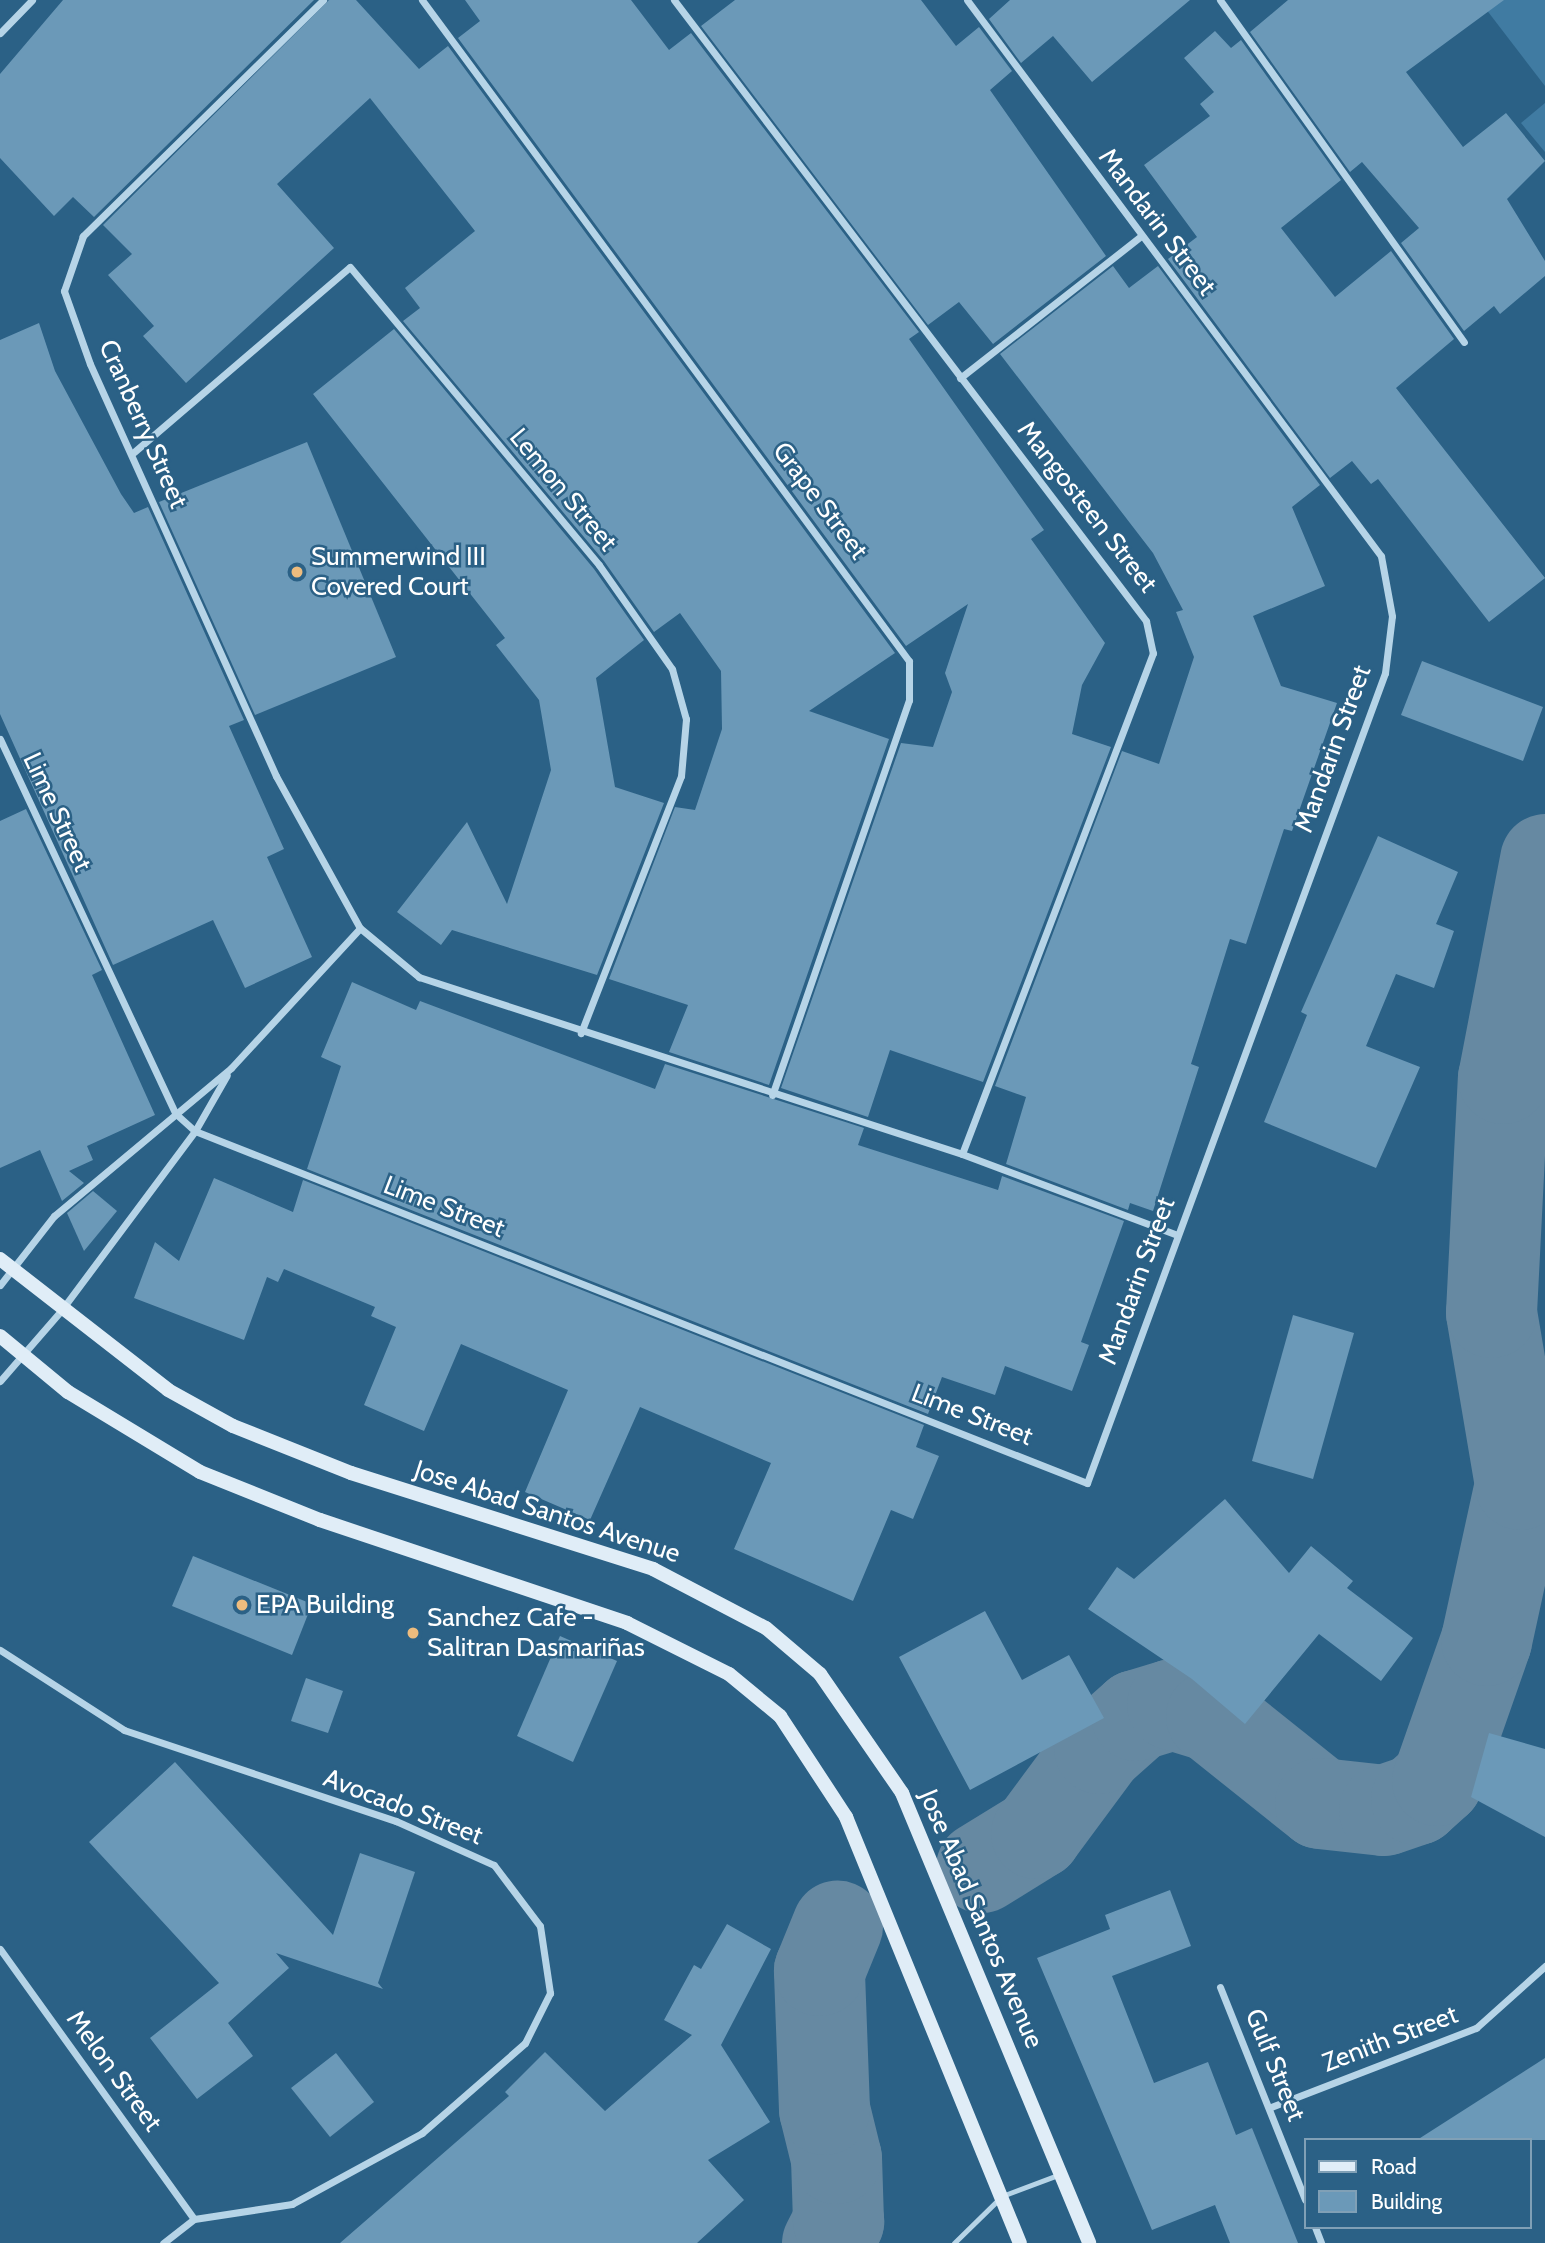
<!DOCTYPE html>
<html>
<head>
<meta charset="utf-8">
<style>
  body { margin:0 }
  #map { position:relative; width:1545px; height:2243px; overflow:hidden; background:#2b6186; font-family:Cabin,sans-serif }
  div>[style] { position:absolute }
  [style*='--x'] { left:calc(var(--x)*1px); top:calc(var(--y)*1px); width:calc(var(--w)*1px); rotate:calc(var(--a)*1deg) }
  .green>* { inset:0; background:#407ba2 }
  .river>* { height:91px; margin:-45.5px; padding:0 45.5px; transform-origin:45.5px; border-radius:45.5px; background:#6689a2 }
  .building>* { inset:0; background:#6b99b8 }
  .lane>* { height:5px; margin:-2.5px; padding:0 2.5px; transform-origin:2.5px; border-radius:2.5px; background:#b6d4e7 }
  .street>* { height:7px; margin:-3.5px; padding:0 3.5px; transform-origin:3.5px; border-radius:3.5px; background:#b6d4e7 }
  .secondary>* { height:14px; margin:-7px; padding:0 7px; transform-origin:7px; border-radius:7px; background:#e0edf7 }
  .dots>* { width:19px; height:19px; translate:-50% -50%; box-sizing:border-box; border:4px solid #2b6186; border-radius:50% }
  span { translate:-50% -50%; white-space:nowrap; text-align:center; line-height:1.15; -webkit-text-stroke:5px #2b6186; paint-order:stroke }
  .street-label { font-size:26px; color:#fff }
  .poi-label { font-size:26px; color:#fff }
  .left { translate:0 -50%; text-align:left }
  .legend { position:absolute; left:1304px; top:2138px; width:228px; height:91px; box-sizing:border-box; background:#2b6186; border:2px solid #80a0b6; margin:0; padding:9px 12px; list-style:none; font-size:21px; color:#fff }
  .legend li { display:flex; align-items:center; gap:14px; height:35px }
  .legend b { width:35px; border:2px solid #80a0b6 }
</style>
</head>
<body>
<div id="map">
  <div class="green">
    <div style="clip-path:polygon(1479px 0,1545px 0,1545px 86px)"></div>
    <div style="clip-path:polygon(1545px 103px,1545px 152px,1521px 123px)"></div>
  </div>
  <div class="river">
    <div style="--x:981;--y:1867;--w:65;--a:-31.7"></div>
    <div style="--x:1036;--y:1833;--w:106;--a:-53.5"></div>
    <div style="--x:1099;--y:1748;--w:50;--a:-41.7"></div>
    <div style="--x:1136;--y:1715;--w:38;--a:-17"></div>
    <div style="--x:1172;--y:1704;--w:41;--a:17.1"></div>
    <div style="--x:1211;--y:1716;--w:139;--a:38.6"></div>
    <div style="--x:1320;--y:1803;--w:64;--a:6.2"></div>
    <div style="--x:1384;--y:1810;--w:34;--a:-19"></div>
    <div style="--x:1416;--y:1799;--w:28;--a:-42"></div>
    <div style="--x:1437;--y:1780;--w:148;--a:-70.7"></div>
    <div style="--x:1486;--y:1640;--w:160;--a:-77.7"></div>
    <div style="--x:1520;--y:1484;--w:174;--a:-99.6"></div>
    <div style="--x:1491;--y:1312;--w:234;--a:-87.1"></div>
    <div style="--x:1503;--y:1078;--w:223;--a:-79.1"></div>
    <div style="--x:827;--y:2243;--w:25;--a:-63"></div>
    <div style="--x:838;--y:2221;--w:63;--a:-91.8"></div>
    <div style="--x:836;--y:2158;--w:50;--a:-103.8"></div>
    <div style="--x:824;--y:2109;--w:139;--a:-92.1"></div>
    <div style="--x:819;--y:1970;--w:48;--a:-67.8"></div>
  </div>
  <div class="building">
    <div style="clip-path:polygon(63px 0,314px 0,94px 217px,73px 197px,54px 216px,0 158px,0 74px)"></div>
    <div style="clip-path:polygon(329px 0,356px 0,419px 69px,448px 46px,895px 653px,809px 711px,889px 739px,769px 1085px,669px 1052px,688px 1005px,609px 979px,675px 807px,695px 810px,722px 729px,721px 671px,680px 613px,654px 632px,604px 561px,403px 321px,420px 308px,405px 288px,475px 231px,370px 98px,277px 184px,334px 248px,186px 383px,143px 336px,154px 326px,108px 275px,132px 254px,103px 225px)"></div>
    <div style="clip-path:polygon(465px 0,631px 0,669px 50px,691px 33px,919px 332px,909px 339px,1044px 530px,1031px 539px,1105px 643px,1082px 685px,1072px 734px,1111px 747px,983px 1082px,890px 1050px,868px 1117px,781px 1088px,901px 743px,933px 747px,952px 692px,945px 673px,968px 604px,906px 646px,458px 38px,480px 21px)"></div>
    <div style="clip-path:polygon(735px 0,921px 0,956px 46px,979px 27px,1012px 71px,990px 90px,1106px 256px,993px 344px,959px 302px,928px 325px,701px 26px)"></div>
    <div style="clip-path:polygon(1010px 0,1190px 0,1092px 82px,1053px 36px,1021px 63px,989px 19px)"></div>
    <div style="clip-path:polygon(1288px 0,1504px 0,1406px 72px,1463px 147px,1506px 113px,1545px 161px,1507px 199px,1545px 261px,1545px 276px,1500px 314px,1494px 306px,1464px 331px,1401px 243px,1419px 228px,1362px 162px,1350px 172px,1250px 32px)"></div>
    <div style="clip-path:polygon(1215px 31px,1231px 48px,1241px 40px,1341px 180px,1281px 228px,1335px 297px,1391px 251px,1454px 339px,1396px 388px,1545px 578px,1489px 622px,1378px 479px,1371px 484px,1352px 461px,1330px 478px,1168px 259px,1197px 237px,1144px 165px,1210px 116px,1200px 104px,1214px 92px,1184px 58px)"></div>
    <div style="clip-path:polygon(1113px 266px,1129px 288px,1158px 266px,1320px 485px,1292px 507px,1325px 586px,1253px 616px,1281px 686px,1337px 703px,1292px 831px,1284px 829px,1246px 944px,1230px 939px,1191px 1064px,1199px 1067px,1153px 1211px,1130px 1203px,1128px 1210px,1006px 1164px,1026px 1097px,995px 1086px,1122px 751px,1159px 764px,1194px 657px,1176px 612px,1183px 610px,1153px 553px,1000px 354px)"></div>
    <div style="clip-path:polygon(39px 323px,55px 371px,121px 494px,134px 513px,148px 507px,244px 720px,229px 726px,284px 849px,267px 857px,312px 957px,245px 988px,213px 920px,113px 965px,0 714px,0 340px)"></div>
    <div style="clip-path:polygon(394px 329px,594px 569px,644px 640px,596px 678px,615px 787px,664px 803px,597px 975px,452px 930px,441px 945px,397px 912px,467px 822px,507px 904px,551px 770px,539px 700px,496px 645px,505px 638px,313px 394px)"></div>
    <div style="clip-path:polygon(307px 442px,396px 657px,255px 715px,159px 502px)"></div>
    <div style="clip-path:polygon(1422px 661px,1543px 707px,1523px 761px,1401px 715px)"></div>
    <div style="clip-path:polygon(26px 809px,102px 970px,92px 975px,155px 1115px,87px 1146px,93px 1160px,69px 1171px,84px 1183px,62px 1201px,40px 1150px,0 1168px,0 821px)"></div>
    <div style="clip-path:polygon(1378px 836px,1458px 872px,1436px 924px,1454px 931px,1434px 988px,1396px 974px,1366px 1046px,1420px 1067px,1376px 1168px,1264px 1122px,1307px 1015px,1301px 1012px)"></div>
    <div style="clip-path:polygon(352px 982px,416px 1010px,420px 1001px,655px 1089px,665px 1064px,864px 1128px,858px 1145px,998px 1190px,1002px 1176px,1124px 1221px,1081px 1342px,1089px 1345px,1072px 1391px,1005px 1366px,995px 1395px,942px 1377px,928px 1414px,307px 1169px,341px 1066px,321px 1057px)"></div>
    <div style="clip-path:polygon(214px 1178px,293px 1212px,303px 1180px,924px 1425px,916px 1447px,939px 1456px,913px 1519px,891px 1510px,853px 1601px,734px 1549px,771px 1463px,640px 1407px,590px 1520px,525px 1492px,568px 1390px,461px 1344px,424px 1431px,364px 1405px,396px 1327px,371px 1316px,375px 1307px,284px 1269px,278px 1282px,267px 1277px,244px 1340px,134px 1298px,155px 1242px,179px 1261px)"></div>
    <div style="clip-path:polygon(93px 1191px,117px 1211px,84px 1251px,67px 1213px)"></div>
    <div style="clip-path:polygon(1293px 1315px,1354px 1333px,1313px 1479px,1252px 1461px)"></div>
    <div style="clip-path:polygon(1225px 1499px,1289px 1573px,1311px 1546px,1353px 1581px,1347px 1588px,1413px 1638px,1381px 1681px,1319px 1634px,1245px 1724px,1192px 1679px,1088px 1609px,1117px 1567px,1134px 1579px)"></div>
    <div style="clip-path:polygon(193px 1556px,312px 1604px,292px 1655px,172px 1606px)"></div>
    <div style="clip-path:polygon(985px 1611px,1022px 1680px,1069px 1655px,1104px 1718px,970px 1790px,899px 1657px)"></div>
    <div style="clip-path:polygon(560px 1636px,617px 1661px,573px 1762px,517px 1736px)"></div>
    <div style="clip-path:polygon(306px 1678px,343px 1691px,328px 1733px,291px 1721px)"></div>
    <div style="clip-path:polygon(1489px 1733px,1545px 1749px,1545px 1837px,1471px 1797px)"></div>
    <div style="clip-path:polygon(175px 1762px,333px 1935px,360px 1853px,415px 1872px,378px 1983px,383px 1989px,276px 1953px,289px 1968px,228px 2023px,253px 2056px,197px 2099px,150px 2038px,219px 1983px,89px 1842px)"></div>
    <div style="clip-path:polygon(1170px 1890px,1191px 1946px,1112px 1976px,1154px 2083px,1208px 2062px,1236px 2135px,1252px 2128px,1298px 2243px,1230px 2243px,1215px 2205px,1152px 2230px,1037px 1958px,1110px 1929px,1105px 1915px)"></div>
    <div style="clip-path:polygon(727px 1924px,771px 1949px,721px 2045px,770px 2122px,708px 2160px,744px 2200px,697px 2243px,340px 2243px,509px 2096px,505px 2092px,545px 2052px,605px 2111px,692px 2035px,664px 2020px,694px 1965px,701px 1969px)"></div>
    <div style="clip-path:polygon(336px 2053px,374px 2102px,330px 2137px,291px 2088px)"></div>
    <div style="clip-path:polygon(1545px 2058px,1545px 2140px,1417px 2140px)"></div>
  </div>
  <div class="lane">
    <div style="--x:954;--y:2243;--w:67;--a:-44.4"></div>
    <div style="--x:1002;--y:2196;--w:60;--a:-20.6"></div>
  </div>
  <div class="street">
    <div style="--x:323;--y:0;--w:337;--a:135.5"></div>
    <div style="--x:83;--y:236;--w:58;--a:109.1"></div>
    <div style="--x:64;--y:291;--w:77;--a:70.4"></div>
    <div style="--x:90;--y:364;--w:452;--a:65.7"></div>
    <div style="--x:276;--y:776;--w:174;--a:61.1"></div>
    <div style="--x:360;--y:928;--w:77;--a:39.7"></div>
    <div style="--x:419;--y:977;--w:571;--a:18.05"></div>
    <div style="--x:962;--y:1154;--w:228;--a:20.6"></div>
    <div style="--x:422;--y:0;--w:821;--a:53.62"></div>
    <div style="--x:909;--y:661;--w:39;--a:90"></div>
    <div style="--x:909;--y:700;--w:418;--a:109.1"></div>
    <div style="--x:674;--y:0;--w:780;--a:52.76"></div>
    <div style="--x:1146;--y:621;--w:33;--a:78"></div>
    <div style="--x:1153;--y:653;--w:536;--a:110.87"></div>
    <div style="--x:1220;--y:0;--w:420;--a:54.5"></div>
    <div style="--x:0;--y:33;--w:46;--a:-45.9"></div>
    <div style="--x:960;--y:378;--w:230;--a:-38.1"></div>
    <div style="--x:134;--y:452;--w:284;--a:-40.6"></div>
    <div style="--x:350;--y:267;--w:388;--a:50.1"></div>
    <div style="--x:599;--y:565;--w:127;--a:54.9"></div>
    <div style="--x:672;--y:669;--w:52;--a:74.4"></div>
    <div style="--x:686;--y:719;--w:57;--a:95"></div>
    <div style="--x:681;--y:776;--w:276;--a:111.3"></div>
    <div style="--x:0;--y:739;--w:414;--a:64.9"></div>
    <div style="--x:176;--y:1114;--w:25;--a:42"></div>
    <div style="--x:195;--y:1131;--w:959;--a:21.54"></div>
    <div style="--x:1087;--y:1483;--w:863;--a:-69.8"></div>
    <div style="--x:1385;--y:673;--w:57;--a:-83"></div>
    <div style="--x:1392;--y:616;--w:61;--a:-100.4"></div>
    <div style="--x:1381;--y:556;--w:693;--a:-126.67"></div>
    <div style="--x:0;--y:1285;--w:88;--a:-52"></div>
    <div style="--x:54;--y:1216;--w:231;--a:-39.9"></div>
    <div style="--x:231;--y:1068;--w:190;--a:-47.3"></div>
    <div style="--x:0;--y:1381;--w:91;--a:-49"></div>
    <div style="--x:60;--y:1312;--w:226;--a:-53.3"></div>
    <div style="--x:195;--y:1131;--w:64;--a:-60.3"></div>
    <div style="--x:0;--y:1650;--w:148;--a:32.8"></div>
    <div style="--x:124;--y:1730;--w:287;--a:18.5"></div>
    <div style="--x:396;--y:1821;--w:107;--a:24.2"></div>
    <div style="--x:494;--y:1865;--w:76;--a:53"></div>
    <div style="--x:540;--y:1926;--w:68;--a:81.5"></div>
    <div style="--x:550;--y:1993;--w:56;--a:116.6"></div>
    <div style="--x:525;--y:2043;--w:137;--a:138.9"></div>
    <div style="--x:422;--y:2133;--w:148;--a:151.4"></div>
    <div style="--x:292;--y:2204;--w:99;--a:171.3"></div>
    <div style="--x:194;--y:2219;--w:39;--a:142"></div>
    <div style="--x:0;--y:1949;--w:332;--a:54.3"></div>
    <div style="--x:1220;--y:1987;--w:229;--a:68.2"></div>
    <div style="--x:1271;--y:2107;--w:220;--a:-21.1"></div>
    <div style="--x:1476;--y:2028;--w:93;--a:-41.9"></div>
    <div style="--x:1315;--y:2227;--w:17;--a:69"></div>
  </div>
  <div class="secondary">
    <div style="--x:0;--y:1259;--w:213;--a:37.9"></div>
    <div style="--x:168;--y:1390;--w:74;--a:29"></div>
    <div style="--x:233;--y:1426;--w:127;--a:21.7"></div>
    <div style="--x:351;--y:1473;--w:317;--a:17.6"></div>
    <div style="--x:653;--y:1569;--w:127;--a:27.6"></div>
    <div style="--x:766;--y:1628;--w:71;--a:40.4"></div>
    <div style="--x:820;--y:1674;--w:145;--a:55.4"></div>
    <div style="--x:902;--y:1793;--w:487;--a:67.4"></div>
    <div style="--x:0;--y:1336;--w:88;--a:39.5"></div>
    <div style="--x:68;--y:1392;--w:154;--a:31.2"></div>
    <div style="--x:200;--y:1472;--w:129;--a:21.8"></div>
    <div style="--x:320;--y:1520;--w:324;--a:18.5"></div>
    <div style="--x:627;--y:1623;--w:114;--a:26.6"></div>
    <div style="--x:729;--y:1674;--w:66;--a:39.5"></div>
    <div style="--x:780;--y:1716;--w:121;--a:56.8"></div>
    <div style="--x:846;--y:1817;--w:460;--a:67.8"></div>
  </div>
  <div class="dots">
    <div style="left:297px;top:572px;background:#edbc7e"></div>
    <div style="left:242px;top:1605px;background:#edbc7e"></div>
    <div style="left:413px;top:1633px;background:#edbc7e"></div>
  </div>
  <div class="street-label">
    <span style="left:1157px;top:222px;rotate:53deg">Mandarin Street</span>
    <span style="left:143px;top:424px;rotate:66deg">Cranberry Street</span>
    <span style="left:563px;top:490px;rotate:50deg">Lemon Street</span>
    <span style="left:820px;top:501px;rotate:53deg">Grape Street</span>
    <span style="left:1087px;top:507px;rotate:52deg">Mangosteen Street</span>
    <span style="left:1333px;top:749px;rotate:-70deg">Mandarin Street</span>
    <span style="left:57px;top:812px;rotate:65deg">Lime Street</span>
    <span style="left:444px;top:1207px;rotate:21deg">Lime Street</span>
    <span style="left:1137px;top:1281px;rotate:-70deg">Mandarin Street</span>
    <span style="left:972px;top:1415px;rotate:21deg">Lime Street</span>
    <span style="left:547px;top:1512px;rotate:18deg">Jose Abad Santos Avenue</span>
    <span style="left:403px;top:1807px;rotate:21deg">Avocado Street</span>
    <span style="left:981px;top:1919px;rotate:67deg">Jose Abad Santos Avenue</span>
    <span style="left:1390px;top:2039px;rotate:-21deg">Zenith Street</span>
    <span style="left:1275px;top:2065px;rotate:68deg">Gulf Street</span>
    <span style="left:114px;top:2071px;rotate:54deg">Melon Street</span>
  </div>
  <div class="poi-label">
    <span class="left" style="left:311px;top:572px">Summerwind III<br>Covered Court</span>
    <span class="left" style="left:256px;top:1605px">EPA Building</span>
    <span class="left" style="left:427px;top:1633px">Sanchez Cafe -<br>Salitran Dasmariñas</span>
  </div>
  <ul class="legend">
  <li><b style="height:9px;background:#e0edf7"></b>Road</li>
  <li><b style="height:19px;background:#6b99b8"></b>Building</li>
  </ul>
</div>
</body>
</html>
